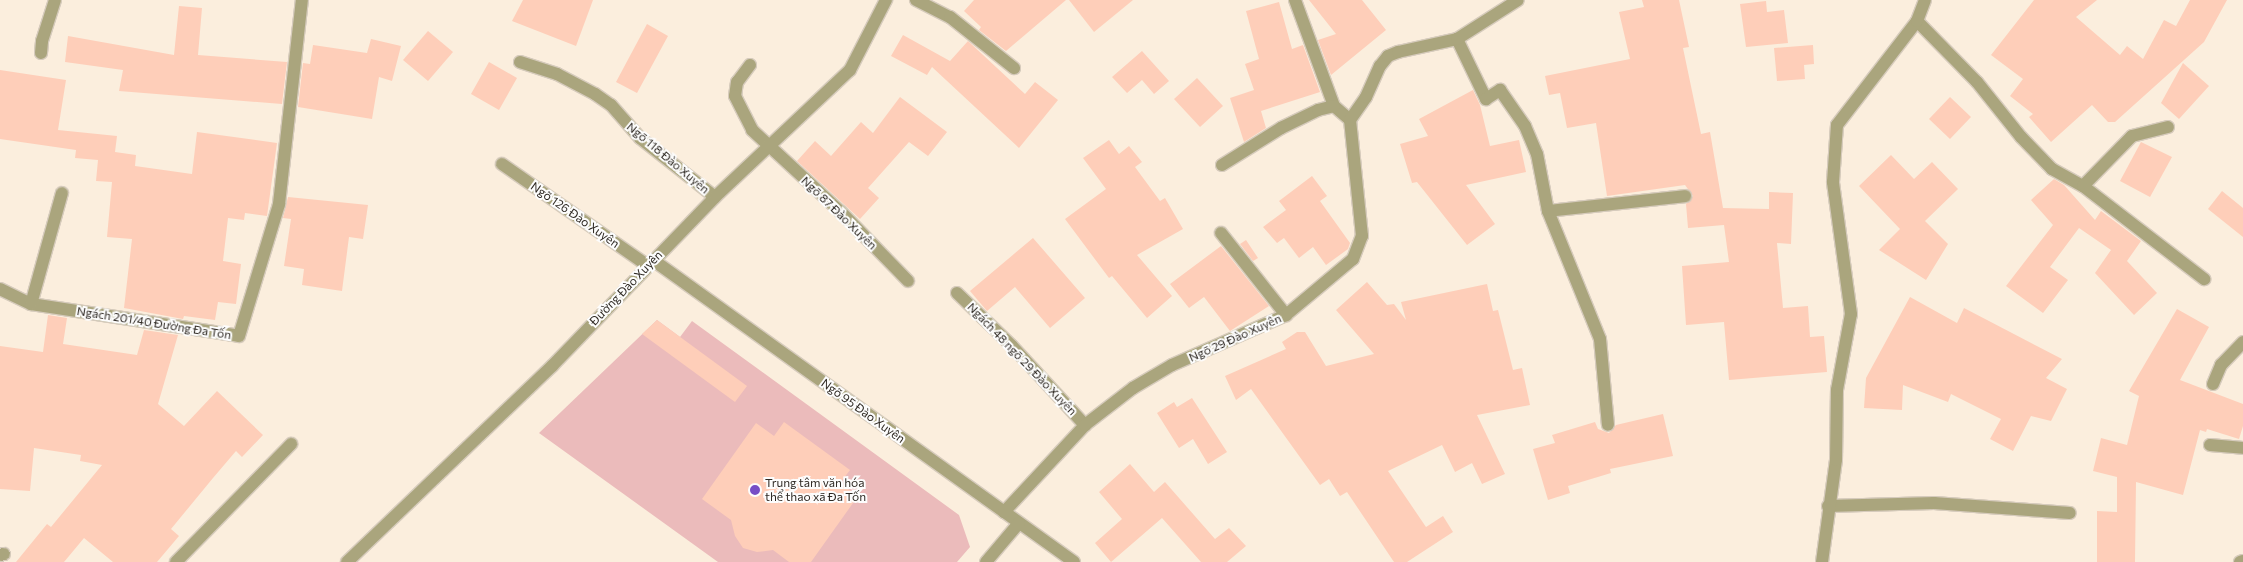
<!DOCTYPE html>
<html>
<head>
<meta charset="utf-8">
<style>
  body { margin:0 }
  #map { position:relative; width:2243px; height:562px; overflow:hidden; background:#fbeedd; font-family:Commissioner,sans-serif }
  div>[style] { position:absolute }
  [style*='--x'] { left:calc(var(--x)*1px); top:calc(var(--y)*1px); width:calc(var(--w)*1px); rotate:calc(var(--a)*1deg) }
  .green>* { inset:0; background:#ebbbbb }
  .building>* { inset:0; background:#feceb9 }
  .roads { filter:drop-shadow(1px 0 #d6cbbc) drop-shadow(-1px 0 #d6cbbc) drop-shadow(0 1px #d6cbbc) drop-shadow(0 -1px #d6cbbc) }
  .minor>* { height:12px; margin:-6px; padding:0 6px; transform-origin:6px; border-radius:6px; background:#aaa57d }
  .dots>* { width:14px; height:14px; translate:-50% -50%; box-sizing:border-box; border:2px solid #fdfdfd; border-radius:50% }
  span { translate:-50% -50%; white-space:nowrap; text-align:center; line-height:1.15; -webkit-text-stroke:4px #fdfdfd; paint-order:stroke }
  .street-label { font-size:12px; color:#2e2923 }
  .poi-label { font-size:12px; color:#2e2923 }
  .left { translate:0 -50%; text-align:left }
</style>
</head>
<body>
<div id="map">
  <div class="green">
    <div style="clip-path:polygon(657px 320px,680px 337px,692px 321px,959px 515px,970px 547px,957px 562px,718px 562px,539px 433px)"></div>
  </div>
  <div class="building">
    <div style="clip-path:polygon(523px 0,593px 0,576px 46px,512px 21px)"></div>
    <div style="clip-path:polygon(974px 0,1066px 0,1006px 51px,979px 30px,981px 27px,964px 11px)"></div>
    <div style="clip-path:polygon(1069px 0,1133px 0,1094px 32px)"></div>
    <div style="clip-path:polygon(1309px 0,1362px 0,1386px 30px,1331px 75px,1318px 40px,1336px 34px)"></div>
    <div style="clip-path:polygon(1642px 0,1679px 0,1689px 47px,1683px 48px,1701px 134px,1710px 132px,1723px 208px,1769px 209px,1769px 192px,1793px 193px,1791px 244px,1777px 243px,1783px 308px,1808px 306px,1810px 337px,1824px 336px,1827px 372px,1729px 380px,1724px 322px,1686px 325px,1682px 266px,1729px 262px,1724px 225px,1688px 228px,1686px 204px,1693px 196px,1685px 185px,1607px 196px,1596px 123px,1567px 128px,1560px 93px,1549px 95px,1545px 76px,1630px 59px,1619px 12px,1644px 7px)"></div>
    <div style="clip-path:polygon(2034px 0,2097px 0,2076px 17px,2120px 55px,2127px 46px,2143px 59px,2164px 20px,2176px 26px,2190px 0,2227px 0,2204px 42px,2115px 122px,2108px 122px,2092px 105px,2051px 142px,2029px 117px,2033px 114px,2010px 96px,2023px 79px,1991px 55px)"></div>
    <div style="clip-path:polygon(1766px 1px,1767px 12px,1784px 10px,1788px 43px,1746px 47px,1740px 4px)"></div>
    <div style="clip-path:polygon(1279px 2px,1292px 49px,1303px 45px,1320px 92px,1261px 111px,1266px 128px,1244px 142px,1230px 98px,1254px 90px,1245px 64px,1259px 59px,1246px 11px)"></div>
    <div style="clip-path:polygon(179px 6px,202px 8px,198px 55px,287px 62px,282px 104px,119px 91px,123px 70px,65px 62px,68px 36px,174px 55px)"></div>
    <div style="clip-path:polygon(647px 24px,668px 36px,637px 93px,616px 82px)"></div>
    <div style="clip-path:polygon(428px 31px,453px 52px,428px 81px,403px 60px)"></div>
    <div style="clip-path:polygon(903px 35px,950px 61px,968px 41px,1025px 94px,1035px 82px,1058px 100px,1019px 148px,932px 67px,927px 75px,891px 56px)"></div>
    <div style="clip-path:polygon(371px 39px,401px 46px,392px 81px,379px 77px,372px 119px,298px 107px,303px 63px,310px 64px,313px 45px,367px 53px)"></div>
    <div style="clip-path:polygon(1813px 45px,1814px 64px,1804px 65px,1805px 79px,1777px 81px,1774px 48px)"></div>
    <div style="clip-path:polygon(1142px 51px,1169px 81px,1154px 94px,1142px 80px,1127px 93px,1112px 77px)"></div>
    <div style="clip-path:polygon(489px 62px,517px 78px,499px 110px,471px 94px)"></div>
    <div style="clip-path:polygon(2183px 63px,2209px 86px,2179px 119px,2161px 103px)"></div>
    <div style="clip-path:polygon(0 70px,66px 80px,58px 130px,117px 136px,115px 152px,136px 155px,135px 166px,192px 174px,197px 132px,277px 143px,267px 216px,245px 213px,244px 220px,228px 218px,223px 261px,241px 264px,236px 304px,218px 302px,215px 320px,184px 316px,183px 319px,124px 308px,132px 239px,107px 237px,112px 182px,96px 181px,98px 160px,75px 158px,76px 150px,0 139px)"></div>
    <div style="clip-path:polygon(1197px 78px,1223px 106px,1200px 127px,1174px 99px)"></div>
    <div style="clip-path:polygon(1473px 90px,1480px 105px,1490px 146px,1519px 140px,1526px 172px,1466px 185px,1495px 224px,1467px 245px,1417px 182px,1412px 183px,1400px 144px,1428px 136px,1419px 119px)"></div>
    <div style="clip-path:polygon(900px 97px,947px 132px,928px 156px,909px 142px,868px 188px,879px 198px,860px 219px,797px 161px,815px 141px,831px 156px,861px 122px,873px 133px)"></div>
    <div style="clip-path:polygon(1950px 97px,1971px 117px,1950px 139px,1929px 119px)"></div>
    <div style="clip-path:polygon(1109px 140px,1119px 154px,1129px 146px,1142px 162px,1135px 167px,1160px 201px,1165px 198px,1183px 229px,1137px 255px,1172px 296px,1147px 318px,1112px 276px,1109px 278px,1065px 219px,1106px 189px,1083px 158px)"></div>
    <div style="clip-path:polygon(2141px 142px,2172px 157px,2150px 197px,2120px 181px)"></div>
    <div style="clip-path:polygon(1891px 155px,1914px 179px,1932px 162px,1958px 189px,1925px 221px,1948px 244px,1926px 280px,1879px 250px,1900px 229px,1859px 186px)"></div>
    <div style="clip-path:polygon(1312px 176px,1327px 196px,1320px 201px,1350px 243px,1348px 249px,1326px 265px,1313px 247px,1299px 258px,1284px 238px,1277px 243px,1263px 227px,1286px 210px,1279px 201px)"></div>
    <div style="clip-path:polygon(2054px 179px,2064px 185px,2095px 220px,2101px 211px,2141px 241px,2127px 261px,2157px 293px,2134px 315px,2095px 273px,2111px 250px,2079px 228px,2050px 267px,2068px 280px,2043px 313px,2006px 286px,2053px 225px,2031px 200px)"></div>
    <div style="clip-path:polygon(2222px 191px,2243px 208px,2243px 237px,2208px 209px)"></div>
    <div style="clip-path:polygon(288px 197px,368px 205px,363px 239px,349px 237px,342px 291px,302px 285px,304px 269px,284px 266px,291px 219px,283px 218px)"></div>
    <div style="clip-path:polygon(1033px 238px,1085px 298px,1050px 328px,1015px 287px,987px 311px,970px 291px)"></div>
    <div style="clip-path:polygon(1246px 240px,1258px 258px,1253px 261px,1240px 244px)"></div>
    <div style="clip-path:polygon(1221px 246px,1269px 306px,1230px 331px,1204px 297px,1189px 308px,1170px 284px)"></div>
    <div style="clip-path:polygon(1367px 282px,1387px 305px,1394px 304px,1406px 320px,1401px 302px,1487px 284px,1493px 311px,1498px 310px,1513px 370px,1522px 368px,1530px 405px,1477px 415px,1505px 474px,1482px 484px,1472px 463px,1455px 472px,1442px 445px,1388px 471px,1426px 527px,1443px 516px,1453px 532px,1407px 562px,1394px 562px,1347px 492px,1340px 496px,1329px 479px,1320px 485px,1251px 389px,1236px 400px,1225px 376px,1286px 349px,1282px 342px,1297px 332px,1305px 332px,1326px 366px,1374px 354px,1336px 310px)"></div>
    <div style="clip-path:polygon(1910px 297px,1957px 323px,1964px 308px,2062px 359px,2046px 378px,2067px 389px,2051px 421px,2031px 416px,2013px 451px,1990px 439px,2001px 419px,1951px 394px,1948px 402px,1903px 385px,1902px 410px,1864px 408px,1866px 378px)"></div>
    <div style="clip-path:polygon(2177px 309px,2209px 327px,2180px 380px,2243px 404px,2243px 426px,2239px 439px,2207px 429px,2206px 432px,2200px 430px,2183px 495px,2136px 482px,2135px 562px,2097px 562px,2097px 511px,2117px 512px,2117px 477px,2093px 471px,2101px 438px,2127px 445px,2139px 396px,2129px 391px)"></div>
    <div style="clip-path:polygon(48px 315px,67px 318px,63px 344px,137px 355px,144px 330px,178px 335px,158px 404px,184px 426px,217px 391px,263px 435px,242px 457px,236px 451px,213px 478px,171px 529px,179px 536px,157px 562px,113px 562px,84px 538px,64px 562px,16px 562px,47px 524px,51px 527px,102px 465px,80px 461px,81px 455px,34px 448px,30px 491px,0 489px,0 346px,43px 352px)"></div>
    <div style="clip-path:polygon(657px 320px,747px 386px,735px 402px,642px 334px)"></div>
    <div style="clip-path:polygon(1192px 398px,1227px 452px,1208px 464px,1193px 439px,1179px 448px,1157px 413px,1174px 402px,1177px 407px)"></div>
    <div style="clip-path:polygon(1663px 414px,1673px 456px,1610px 469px,1611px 473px,1568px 486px,1570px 493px,1548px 500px,1533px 449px,1555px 443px,1552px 435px,1595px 422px,1598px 429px,1609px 433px,1616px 425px)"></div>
    <div style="clip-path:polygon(784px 422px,850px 470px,840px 483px,858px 496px,811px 562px,789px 562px,773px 550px,757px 552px,743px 548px,735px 536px,731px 520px,702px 499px,756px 423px,774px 436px)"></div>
    <div style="clip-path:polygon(1130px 464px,1154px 492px,1165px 482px,1215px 539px,1229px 528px,1246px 546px,1227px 562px,1201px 562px,1162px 518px,1111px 562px,1095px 543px,1122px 519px,1099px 492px)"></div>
  </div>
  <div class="roads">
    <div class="minor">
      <div style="--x:916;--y:0;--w:38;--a:27"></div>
      <div style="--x:950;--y:17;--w:82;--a:38.6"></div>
      <div style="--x:1295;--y:0;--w:113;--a:69.8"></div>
      <div style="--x:1334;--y:106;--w:21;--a:41"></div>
      <div style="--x:1917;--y:21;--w:86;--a:45.5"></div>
      <div style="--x:1977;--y:82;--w:70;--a:51.3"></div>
      <div style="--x:2021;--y:137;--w:45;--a:45.9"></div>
      <div style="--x:2052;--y:169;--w:35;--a:29"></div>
      <div style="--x:2083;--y:186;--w:153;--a:37.5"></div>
      <div style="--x:1457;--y:39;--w:67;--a:64.2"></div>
      <div style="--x:1486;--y:99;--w:17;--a:-33"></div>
      <div style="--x:1500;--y:90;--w:44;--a:55.2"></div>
      <div style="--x:1525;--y:126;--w:30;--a:67"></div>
      <div style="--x:1537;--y:154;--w:58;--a:79.1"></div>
      <div style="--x:1548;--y:211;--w:138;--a:67.9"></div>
      <div style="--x:1600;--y:339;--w:86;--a:84.7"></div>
      <div style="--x:41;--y:53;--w:12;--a:-85"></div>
      <div style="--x:42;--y:41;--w:43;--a:-72.4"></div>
      <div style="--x:520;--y:62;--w:39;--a:18"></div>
      <div style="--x:557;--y:74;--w:43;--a:27.8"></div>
      <div style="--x:595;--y:94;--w:19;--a:35"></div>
      <div style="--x:611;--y:105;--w:44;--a:48.7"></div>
      <div style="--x:640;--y:138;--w:95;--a:38.2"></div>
      <div style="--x:750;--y:65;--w:21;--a:127"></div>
      <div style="--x:737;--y:82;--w:14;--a:98"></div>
      <div style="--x:735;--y:96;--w:38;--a:63"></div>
      <div style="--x:752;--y:130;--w:121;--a:42.7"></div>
      <div style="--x:841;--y:212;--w:96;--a:45.8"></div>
      <div style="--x:502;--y:164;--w:178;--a:34.9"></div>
      <div style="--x:1222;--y:165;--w:70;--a:-32.1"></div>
      <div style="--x:1281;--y:128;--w:41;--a:-25.9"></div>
      <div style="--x:1318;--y:110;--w:16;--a:-14"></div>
      <div style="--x:2083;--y:186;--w:70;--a:-45.6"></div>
      <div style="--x:2132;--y:136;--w:37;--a:-14"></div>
      <div style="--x:1548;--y:211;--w:138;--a:-6.2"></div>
      <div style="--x:1221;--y:233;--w:105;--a:51.6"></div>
      <div style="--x:653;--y:260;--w:518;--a:35.65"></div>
      <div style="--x:0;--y:289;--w:34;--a:26"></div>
      <div style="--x:31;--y:304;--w:210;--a:8.7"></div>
      <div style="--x:239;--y:336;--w:138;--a:-73.1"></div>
      <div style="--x:279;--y:204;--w:205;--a:-83.6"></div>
      <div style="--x:957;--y:293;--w:76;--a:43.9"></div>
      <div style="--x:1012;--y:346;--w:108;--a:47.3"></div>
      <div style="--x:31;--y:304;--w:115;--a:-74.4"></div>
      <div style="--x:2213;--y:384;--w:21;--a:-67"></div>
      <div style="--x:2221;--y:365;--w:32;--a:-46"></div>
      <div style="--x:2210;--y:445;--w:33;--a:5"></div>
      <div style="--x:1828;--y:506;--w:106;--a:-1.6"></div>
      <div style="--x:1934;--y:503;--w:136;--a:4.2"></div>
      <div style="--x:1004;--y:512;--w:119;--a:-47"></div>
      <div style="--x:1085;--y:425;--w:61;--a:-37.6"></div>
      <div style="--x:1133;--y:388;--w:45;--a:-30.5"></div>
      <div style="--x:1172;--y:365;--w:124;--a:-23.7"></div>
      <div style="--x:1286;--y:315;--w:87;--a:-39.9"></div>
      <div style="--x:1353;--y:259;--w:25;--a:-69"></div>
      <div style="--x:1362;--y:236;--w:117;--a:-95.9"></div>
      <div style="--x:1350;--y:120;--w:28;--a:-55"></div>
      <div style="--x:1366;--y:97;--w:34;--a:-66"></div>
      <div style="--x:1380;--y:66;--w:13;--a:-51"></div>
      <div style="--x:1388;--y:56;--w:11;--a:-22"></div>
      <div style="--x:1398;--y:52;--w:60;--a:-12.4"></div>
      <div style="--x:1457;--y:39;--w:72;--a:-32.6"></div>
      <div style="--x:0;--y:555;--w:4;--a:-14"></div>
      <div style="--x:176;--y:562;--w:165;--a:-45.7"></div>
      <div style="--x:347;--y:562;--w:284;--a:-43.7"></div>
      <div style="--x:552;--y:366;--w:235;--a:-46"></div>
      <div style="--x:715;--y:197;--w:185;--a:-43.3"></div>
      <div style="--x:850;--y:70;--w:79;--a:-62.8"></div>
      <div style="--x:986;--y:562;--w:51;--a:-49.8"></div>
      <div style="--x:1822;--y:562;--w:103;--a:-82.2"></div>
      <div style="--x:1836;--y:460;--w:70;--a:-89.2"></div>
      <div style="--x:1837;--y:390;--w:77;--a:-79.6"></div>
      <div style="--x:1851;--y:314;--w:133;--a:-97.8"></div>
      <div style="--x:1833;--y:182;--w:57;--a:-86"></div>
      <div style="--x:1837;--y:125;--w:131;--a:-52.4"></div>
      <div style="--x:1917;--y:21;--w:22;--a:-69"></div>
      <div style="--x:2240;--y:562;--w:3;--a:-18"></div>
    </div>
  </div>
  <div class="dots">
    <div style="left:755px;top:490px;background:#764dc6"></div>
  </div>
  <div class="street-label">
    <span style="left:668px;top:158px;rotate:40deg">Ngõ 118 Đào Xuyên</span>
    <span style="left:839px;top:213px;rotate:44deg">Ngõ 87 Đào Xuyên</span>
    <span style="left:575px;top:215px;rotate:35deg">Ngõ 126 Đào Xuyên</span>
    <span style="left:626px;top:288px;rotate:-46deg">Đường Đào Xuyên</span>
    <span style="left:154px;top:323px;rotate:9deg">Ngách 201/40 Đường Đa Tốn</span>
    <span style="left:1235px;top:338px;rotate:-24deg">Ngõ 29 Đào Xuyên</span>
    <span style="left:1022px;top:359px;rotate:46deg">Ngách 48 ngõ 29 Đào Xuyên</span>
    <span style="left:863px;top:411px;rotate:36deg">Ngõ 95 Đào Xuyên</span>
  </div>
  <div class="poi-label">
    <span class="left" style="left:765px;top:490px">Trung tâm văn hóa<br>thể thao xã Đa Tốn</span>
  </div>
</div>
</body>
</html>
